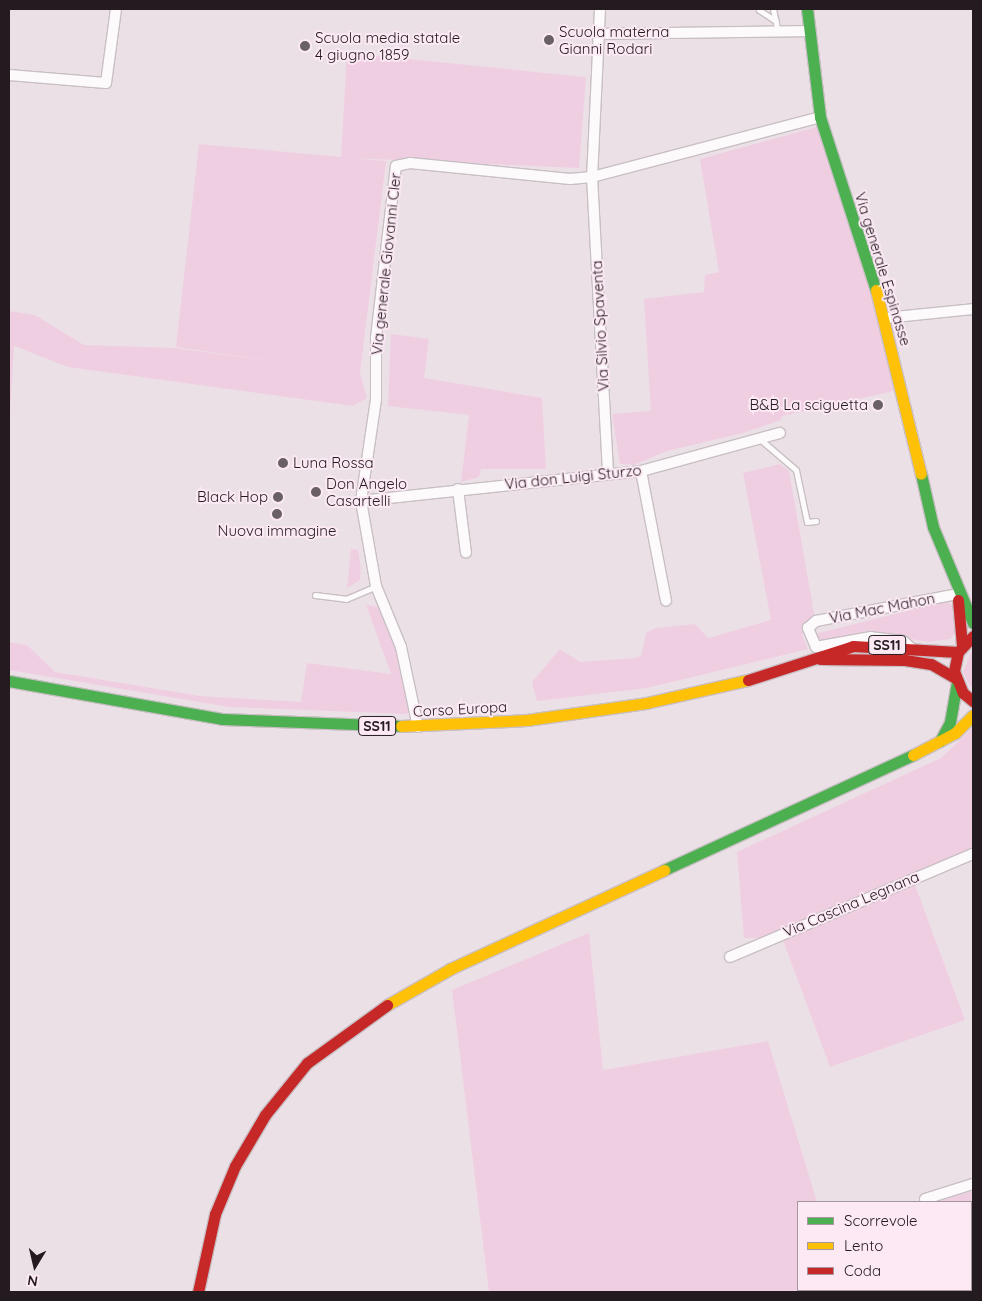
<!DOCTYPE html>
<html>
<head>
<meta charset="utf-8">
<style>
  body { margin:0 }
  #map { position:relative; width:982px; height:1301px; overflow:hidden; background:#ece0e7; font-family:Quicksand,sans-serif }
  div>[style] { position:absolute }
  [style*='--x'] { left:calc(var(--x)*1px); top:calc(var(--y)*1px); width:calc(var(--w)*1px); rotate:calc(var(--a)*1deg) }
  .green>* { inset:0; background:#f0cee2 }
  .roads { filter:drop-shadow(1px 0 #c8bfc4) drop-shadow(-1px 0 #c8bfc4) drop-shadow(0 1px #c8bfc4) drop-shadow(0 -1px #c8bfc4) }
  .lane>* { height:5px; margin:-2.5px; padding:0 2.5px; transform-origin:2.5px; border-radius:2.5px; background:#fcfafb }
  .street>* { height:10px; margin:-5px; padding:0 5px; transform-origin:5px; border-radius:5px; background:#fcfafb }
  .fast>* { height:11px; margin:-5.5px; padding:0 5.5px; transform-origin:5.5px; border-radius:5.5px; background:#4caf50 }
  .slow>* { height:11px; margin:-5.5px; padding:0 5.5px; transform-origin:5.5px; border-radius:5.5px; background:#ffc107 }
  .jam>* { height:11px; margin:-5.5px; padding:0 5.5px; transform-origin:5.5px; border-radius:5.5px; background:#c62828 }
  .dots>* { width:14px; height:14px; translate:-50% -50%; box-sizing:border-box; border:2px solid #fce9f4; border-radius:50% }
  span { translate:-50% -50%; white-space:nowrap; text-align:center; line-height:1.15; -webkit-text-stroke:4px #fce9f4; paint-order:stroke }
  .shield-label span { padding:1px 4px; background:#fce9f4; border:1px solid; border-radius:4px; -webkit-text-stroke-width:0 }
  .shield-label { font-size:14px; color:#231b20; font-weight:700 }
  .poi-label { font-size:15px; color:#231b20 }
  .left { translate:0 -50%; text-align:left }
  .right { translate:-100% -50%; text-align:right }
  .street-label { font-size:15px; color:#231b20 }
  .frame { position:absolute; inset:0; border:10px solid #231b20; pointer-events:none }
  .legend { position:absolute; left:797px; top:1201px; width:175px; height:90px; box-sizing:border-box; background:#fce9f4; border:1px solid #a5979f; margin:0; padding:6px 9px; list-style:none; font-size:15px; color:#231b20 }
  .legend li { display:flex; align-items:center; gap:10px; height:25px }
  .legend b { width:25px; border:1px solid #a5979f }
  .north { position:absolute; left:10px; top:1241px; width:50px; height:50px; -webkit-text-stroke:4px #fce9f4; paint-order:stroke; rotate:189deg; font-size:14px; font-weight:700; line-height:20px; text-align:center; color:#231b20 }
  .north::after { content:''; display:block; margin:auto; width:18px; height:22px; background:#231b20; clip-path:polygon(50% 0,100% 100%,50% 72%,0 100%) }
</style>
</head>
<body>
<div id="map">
  <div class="green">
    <div style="clip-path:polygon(347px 53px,586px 77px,579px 168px,351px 158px,386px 161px,360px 373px,367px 398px,353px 406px,68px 367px,14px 346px,9px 433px,9px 311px,35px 315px,84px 345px,175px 348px,299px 365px,176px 347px,199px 144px,341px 157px)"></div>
    <div style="clip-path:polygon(817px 127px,883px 330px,894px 391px,782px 416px,781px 420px,743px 433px,667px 451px,634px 465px,620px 464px,612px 414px,651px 411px,644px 299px,704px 292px,705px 275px,719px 272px,700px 159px)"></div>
    <div style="clip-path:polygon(391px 334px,429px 339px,424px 378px,542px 398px,546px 469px,481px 469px,479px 477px,461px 482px,469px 415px,388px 406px)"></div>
    <div style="clip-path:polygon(780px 464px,789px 471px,813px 607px,808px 609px,813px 608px,815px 617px,802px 635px,808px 649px,647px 688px,537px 701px,532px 682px,560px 649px,580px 662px,635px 658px,641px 656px,646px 633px,656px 628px,695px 624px,708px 638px,771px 620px,743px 473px)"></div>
    <div style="clip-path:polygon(351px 549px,358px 550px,361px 568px,360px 580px,347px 588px)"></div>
    <div style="clip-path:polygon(947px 601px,953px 606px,955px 634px,950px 639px,928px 642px,867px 631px,821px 641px,815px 634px)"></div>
    <div style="clip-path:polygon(366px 605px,380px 607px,395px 642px,411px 709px,407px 714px,229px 707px,9px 670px,9px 642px,27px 645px,55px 672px,200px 696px,301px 702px,307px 663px,391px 674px)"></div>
    <div style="clip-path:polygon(973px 648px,973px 691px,963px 672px)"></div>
    <div style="clip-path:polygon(973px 727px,973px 849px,759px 938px,744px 938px,737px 852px,941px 758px)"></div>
    <div style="clip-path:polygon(915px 885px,965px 1020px,830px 1067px,782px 938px)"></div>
    <div style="clip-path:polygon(589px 933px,603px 1070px,768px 1041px,817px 1202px,798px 1202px,798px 1290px,844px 1292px,489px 1292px,452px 990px)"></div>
    <div style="clip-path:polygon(973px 1191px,971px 1218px,971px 1202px,935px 1202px)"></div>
  </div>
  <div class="roads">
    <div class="lane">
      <div style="--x:773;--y:9;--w:24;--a:78"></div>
      <div style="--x:759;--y:10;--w:20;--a:33"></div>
      <div style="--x:761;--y:440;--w:46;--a:40.6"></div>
      <div style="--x:796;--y:470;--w:53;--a:78.1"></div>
      <div style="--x:807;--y:522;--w:9;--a:-6"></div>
      <div style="--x:315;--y:595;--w:31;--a:7"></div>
      <div style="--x:346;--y:599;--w:33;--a:-23"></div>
    </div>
    <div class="street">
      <div style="--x:600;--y:9;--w:168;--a:92.7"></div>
      <div style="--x:592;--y:177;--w:298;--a:86.9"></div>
      <div style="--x:599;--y:34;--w:210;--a:-0.8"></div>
      <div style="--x:9;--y:75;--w:97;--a:4.7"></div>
      <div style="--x:106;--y:83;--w:75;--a:-82.3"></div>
      <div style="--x:885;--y:318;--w:88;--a:-5.8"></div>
      <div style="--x:641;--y:471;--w:132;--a:79.1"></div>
      <div style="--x:458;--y:489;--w:64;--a:82.9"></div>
      <div style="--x:361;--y:501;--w:282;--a:-6.1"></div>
      <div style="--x:641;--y:471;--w:144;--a:-15.3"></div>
      <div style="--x:910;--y:647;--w:9;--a:-139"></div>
      <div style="--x:903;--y:641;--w:32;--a:-173"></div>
      <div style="--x:871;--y:637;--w:56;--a:169.7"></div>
      <div style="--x:816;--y:647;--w:21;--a:-113"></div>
      <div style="--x:808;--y:628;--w:11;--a:-41"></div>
      <div style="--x:816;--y:621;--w:145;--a:-10.8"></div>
      <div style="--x:418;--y:727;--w:82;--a:-102"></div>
      <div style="--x:401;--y:647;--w:66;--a:-112.3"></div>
      <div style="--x:376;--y:586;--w:86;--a:-100"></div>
      <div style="--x:361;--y:501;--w:103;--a:-81.6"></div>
      <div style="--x:376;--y:399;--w:61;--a:-90"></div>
      <div style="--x:376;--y:338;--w:173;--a:-83.4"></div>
      <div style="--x:396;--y:166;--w:14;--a:-12"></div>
      <div style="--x:410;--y:163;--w:161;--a:5.7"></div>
      <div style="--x:570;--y:179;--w:22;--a:-5"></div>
      <div style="--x:592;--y:177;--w:236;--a:-14.7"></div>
      <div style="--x:730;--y:957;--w:264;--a:-23"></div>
      <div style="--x:925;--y:1199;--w:50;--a:-17.4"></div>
      <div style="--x:971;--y:1225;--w:2;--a:0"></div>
      <div style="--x:849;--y:1290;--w:2;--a:63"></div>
    </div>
    <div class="fast">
      <div style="--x:807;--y:9;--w:109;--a:83.1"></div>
      <div style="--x:820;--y:117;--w:182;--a:72.1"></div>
      <div style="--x:921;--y:474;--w:54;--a:77.2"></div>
      <div style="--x:933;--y:527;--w:104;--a:67.4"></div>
      <div style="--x:9;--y:681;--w:216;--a:10.1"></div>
      <div style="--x:222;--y:719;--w:179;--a:2.2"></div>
      <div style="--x:940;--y:741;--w:21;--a:-62"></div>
      <div style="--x:950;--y:722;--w:41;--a:-80.1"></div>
      <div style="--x:664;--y:870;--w:274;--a:-24.8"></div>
    </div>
    <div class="slow">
      <div style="--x:876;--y:290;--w:189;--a:76.3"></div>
      <div style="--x:401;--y:726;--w:126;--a:-2.7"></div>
      <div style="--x:527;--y:720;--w:120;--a:-8.1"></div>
      <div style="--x:646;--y:703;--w:105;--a:-12.7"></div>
      <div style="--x:913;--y:755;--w:47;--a:-27.6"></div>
      <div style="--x:955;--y:733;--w:25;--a:-45"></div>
      <div style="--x:387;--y:1005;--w:73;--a:-29.7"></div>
      <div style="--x:450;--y:969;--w:236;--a:-24.8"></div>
    </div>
    <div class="jam">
      <div style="--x:958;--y:600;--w:46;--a:85"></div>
      <div style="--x:973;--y:636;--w:22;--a:133"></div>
      <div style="--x:958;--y:652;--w:19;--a:102"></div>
      <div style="--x:954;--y:671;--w:24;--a:68"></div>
      <div style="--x:963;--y:693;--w:13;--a:39"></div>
      <div style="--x:820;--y:659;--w:85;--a:0.7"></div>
      <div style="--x:905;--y:660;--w:26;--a:9"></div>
      <div style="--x:931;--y:664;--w:28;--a:30"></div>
      <div style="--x:748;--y:680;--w:110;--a:-17.9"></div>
      <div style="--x:853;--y:646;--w:105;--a:3.3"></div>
      <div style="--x:198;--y:1292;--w:80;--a:-77.7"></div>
      <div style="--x:215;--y:1214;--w:52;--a:-67.4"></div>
      <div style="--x:235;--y:1166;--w:59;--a:-59.5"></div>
      <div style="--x:265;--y:1115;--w:67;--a:-51.1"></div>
      <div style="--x:307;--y:1063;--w:99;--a:-35.9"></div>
    </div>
  </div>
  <div class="dots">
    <div style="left:549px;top:40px;background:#696066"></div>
    <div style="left:305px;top:46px;background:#696066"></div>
    <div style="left:878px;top:405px;background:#696066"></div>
    <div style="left:283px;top:463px;background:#696066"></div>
    <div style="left:316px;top:492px;background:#696066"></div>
    <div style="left:278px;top:497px;background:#696066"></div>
    <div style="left:277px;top:514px;background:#696066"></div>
  </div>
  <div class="shield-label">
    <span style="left:887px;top:645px">SS11</span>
    <span style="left:377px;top:726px">SS11</span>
  </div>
  <div class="poi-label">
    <span class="left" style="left:559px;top:40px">Scuola materna<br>Gianni Rodari</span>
    <span class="left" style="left:315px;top:46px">Scuola media statale<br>4 giugno 1859</span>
    <span class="right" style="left:868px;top:405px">B&amp;B La sciguetta</span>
    <span class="left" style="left:293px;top:463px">Luna Rossa</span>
    <span class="left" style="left:326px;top:492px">Don Angelo<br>Casartelli</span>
    <span class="right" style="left:268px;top:497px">Black Hop</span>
    <span style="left:277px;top:531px">Nuova immagine</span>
  </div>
  <div class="street-label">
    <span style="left:386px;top:264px;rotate:-84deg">Via generale Giovanni Cler</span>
    <span style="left:883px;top:269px;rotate:73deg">Via generale Espinasse</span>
    <span style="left:600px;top:326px;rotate:-93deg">Via Silvio Spaventa</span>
    <span style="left:573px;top:477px;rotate:-6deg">Via don Luigi Sturzo</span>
    <span style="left:882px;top:608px;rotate:-11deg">Via Mac Mahon</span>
    <span style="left:460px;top:709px;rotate:-3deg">Corso Europa</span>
    <span style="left:851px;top:904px;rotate:-23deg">Via Cascina Legnana</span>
  </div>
  <div class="frame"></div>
  <ul class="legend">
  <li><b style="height:6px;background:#4caf50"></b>Scorrevole</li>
  <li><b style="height:6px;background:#ffc107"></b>Lento</li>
  <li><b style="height:6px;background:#c62828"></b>Coda</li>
  </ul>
  <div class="north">N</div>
</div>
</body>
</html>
